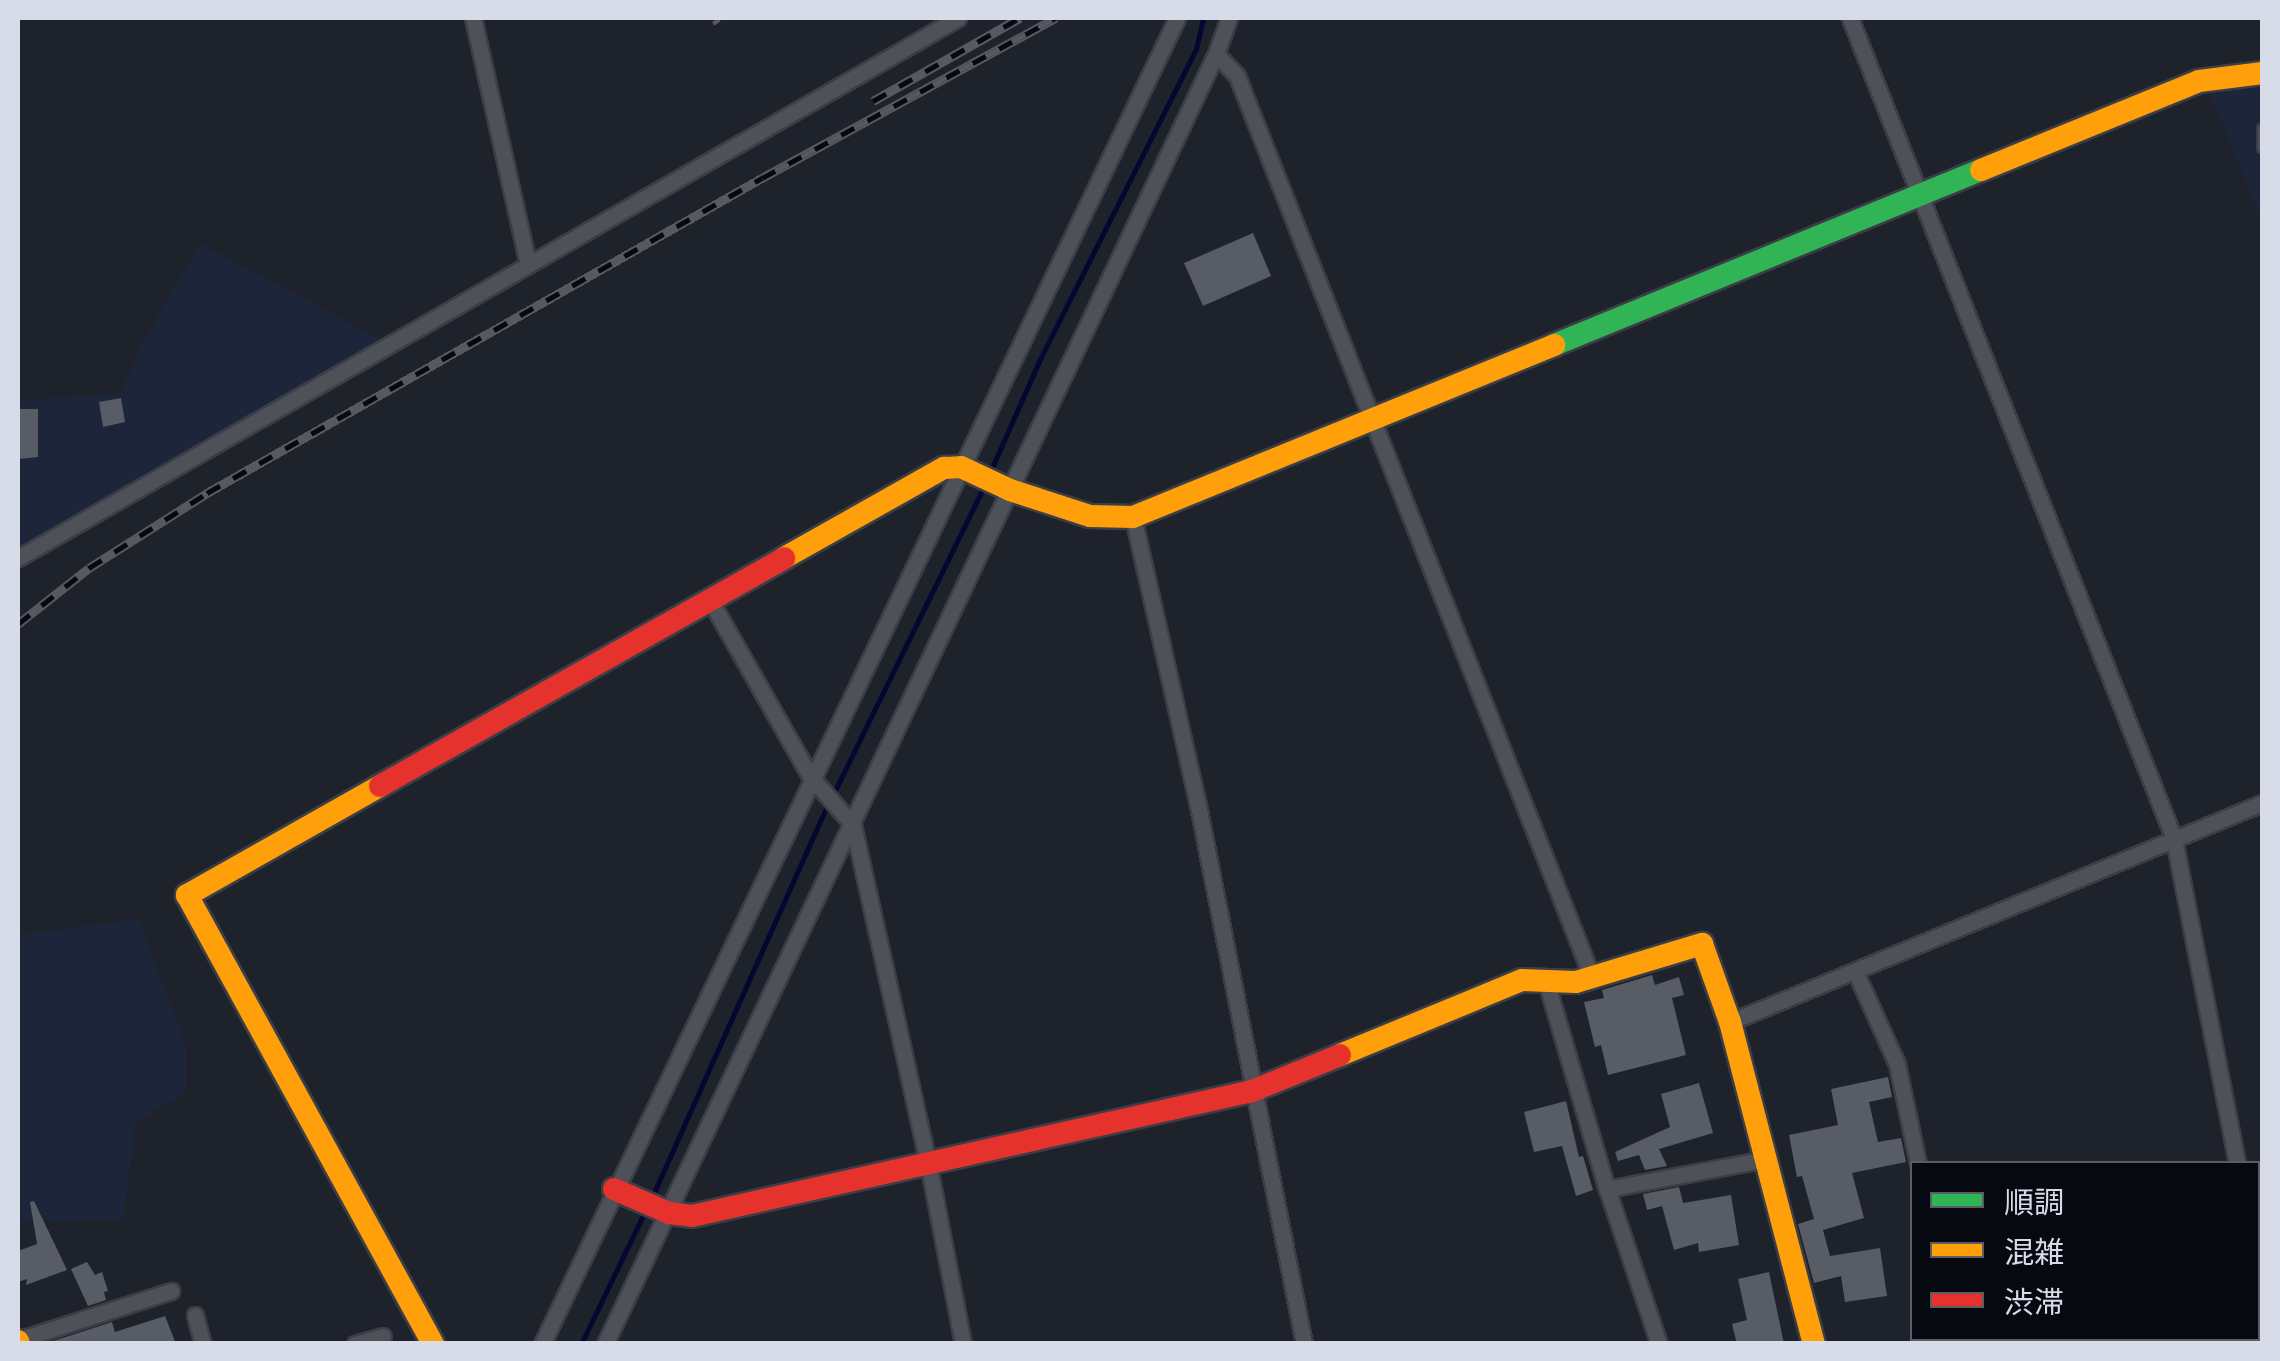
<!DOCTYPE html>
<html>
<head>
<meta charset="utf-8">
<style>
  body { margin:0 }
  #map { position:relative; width:2280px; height:1361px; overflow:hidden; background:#1e222b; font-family:Ubuntu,"Noto Sans JP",sans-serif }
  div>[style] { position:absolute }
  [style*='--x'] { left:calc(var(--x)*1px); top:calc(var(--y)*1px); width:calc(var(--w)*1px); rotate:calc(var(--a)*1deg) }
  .built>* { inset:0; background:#1d253a }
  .stream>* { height:5px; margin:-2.5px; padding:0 2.5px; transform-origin:2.5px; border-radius:2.5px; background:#050631 }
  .building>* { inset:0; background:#585c64 }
  .path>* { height:4px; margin-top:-2px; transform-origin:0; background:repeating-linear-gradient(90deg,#55585e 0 8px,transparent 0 16px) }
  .roads { filter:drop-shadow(2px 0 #3b3e46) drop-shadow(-2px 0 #3b3e46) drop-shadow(0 2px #3b3e46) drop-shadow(0 -2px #3b3e46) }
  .lane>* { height:8px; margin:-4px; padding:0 4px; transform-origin:4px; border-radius:4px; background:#4f5159 }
  .street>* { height:15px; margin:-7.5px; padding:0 7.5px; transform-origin:7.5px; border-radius:7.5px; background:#4f5159 }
  .fast>* { height:22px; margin:-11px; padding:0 11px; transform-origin:11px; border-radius:11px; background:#30b455 }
  .slow>* { height:22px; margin:-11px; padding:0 11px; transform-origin:11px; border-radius:11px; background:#ff9f0a }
  .jam>* { height:22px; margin:-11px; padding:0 11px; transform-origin:11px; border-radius:11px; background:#e5322d }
  .rail>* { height:9px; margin-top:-4.5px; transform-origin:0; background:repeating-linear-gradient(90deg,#070910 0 15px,#565960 0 30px); box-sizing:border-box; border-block:2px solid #565960 }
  span { translate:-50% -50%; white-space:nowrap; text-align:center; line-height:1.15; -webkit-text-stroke:10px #070910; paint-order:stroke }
  .frame { position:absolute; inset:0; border:20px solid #d8dce8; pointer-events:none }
  .legend { position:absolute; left:1910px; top:1161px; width:350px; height:180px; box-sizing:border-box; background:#070910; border:2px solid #5b5d66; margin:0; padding:12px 18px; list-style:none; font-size:30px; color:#d8dce8 }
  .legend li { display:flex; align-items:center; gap:20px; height:50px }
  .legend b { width:50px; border:2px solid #5b5d66 }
</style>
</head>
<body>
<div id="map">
  <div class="built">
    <div style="clip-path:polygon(2262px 87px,2262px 220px,2209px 92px)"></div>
    <div style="clip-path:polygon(200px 243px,382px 340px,18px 553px,18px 400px,120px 394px,144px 340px)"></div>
    <div style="clip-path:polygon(138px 919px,186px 1045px,186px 1092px,136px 1123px,123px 1220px,18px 1221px,18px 935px)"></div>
  </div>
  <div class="stream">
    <div style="--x:990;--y:472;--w:124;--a:-66.1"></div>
    <div style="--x:1040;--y:359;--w:347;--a:-63.3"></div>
    <div style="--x:1196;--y:49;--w:32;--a:-77"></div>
    <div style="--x:652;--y:1197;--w:414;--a:-65.9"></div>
    <div style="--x:821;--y:819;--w:370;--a:-63.9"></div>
    <div style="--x:581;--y:1344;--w:148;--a:-64.3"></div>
  </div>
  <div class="building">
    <div style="clip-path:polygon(1253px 233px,1271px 276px,1203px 306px,1184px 263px)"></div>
    <div style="clip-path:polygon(121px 398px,125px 422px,103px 427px,99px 402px)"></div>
    <div style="clip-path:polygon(18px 409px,38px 409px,38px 457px,18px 459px)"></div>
    <div style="clip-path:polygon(1652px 975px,1655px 985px,1679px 977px,1684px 995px,1672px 998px,1686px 1055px,1608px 1075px,1601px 1045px,1595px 1047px,1584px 1002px,1604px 998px,1602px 990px)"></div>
    <div style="clip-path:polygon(1888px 1077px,1892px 1097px,1869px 1102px,1878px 1142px,1901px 1138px,1906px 1162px,1852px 1173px,1864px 1218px,1823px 1230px,1830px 1256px,1880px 1248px,1887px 1296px,1845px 1302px,1841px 1276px,1814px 1283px,1798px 1224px,1814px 1219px,1802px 1176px,1797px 1177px,1789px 1135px,1838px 1125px,1831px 1089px)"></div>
    <div style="clip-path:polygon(1699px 1083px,1713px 1133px,1659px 1149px,1667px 1166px,1645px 1170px,1639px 1155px,1618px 1161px,1615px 1152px,1670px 1127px,1661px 1094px)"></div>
    <div style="clip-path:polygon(1566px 1101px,1579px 1157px,1583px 1156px,1593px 1190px,1576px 1196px,1562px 1146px,1534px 1152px,1524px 1112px)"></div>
    <div style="clip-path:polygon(1679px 1187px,1683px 1203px,1731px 1195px,1739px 1245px,1699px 1252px,1698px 1243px,1674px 1250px,1662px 1206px,1647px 1210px,1643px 1194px)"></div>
    <div style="clip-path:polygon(34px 1201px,67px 1270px,26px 1285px,27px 1279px,18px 1282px,18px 1251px,37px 1244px,30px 1202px)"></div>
    <div style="clip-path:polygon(87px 1262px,95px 1275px,102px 1272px,108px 1291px,104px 1292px,106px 1300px,88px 1306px,71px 1269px)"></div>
    <div style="clip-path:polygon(1769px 1272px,1784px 1344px,1737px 1344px,1732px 1324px,1747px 1320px,1738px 1279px)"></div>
    <div style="clip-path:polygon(165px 1316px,176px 1344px,44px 1344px,112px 1322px,115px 1332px)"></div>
  </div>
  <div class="path">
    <div style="--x:713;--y:24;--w:11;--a:-34"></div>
  </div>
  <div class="roads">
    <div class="lane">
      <div style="--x:2262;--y:129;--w:19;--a:90"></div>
    </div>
    <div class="street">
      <div style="--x:473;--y:18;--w:252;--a:77.4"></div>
      <div style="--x:1229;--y:18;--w:38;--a:110"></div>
      <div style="--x:1216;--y:54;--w:30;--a:46"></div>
      <div style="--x:1237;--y:76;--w:968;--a:68.5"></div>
      <div style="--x:1850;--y:18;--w:883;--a:68.46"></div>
      <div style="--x:2174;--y:839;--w:331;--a:79"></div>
      <div style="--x:1133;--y:517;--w:295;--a:77.3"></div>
      <div style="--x:1198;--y:805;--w:549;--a:78.87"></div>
      <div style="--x:18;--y:558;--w:1084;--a:-29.88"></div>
      <div style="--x:710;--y:600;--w:202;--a:60.4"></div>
      <div style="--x:810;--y:776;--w:65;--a:48.7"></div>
      <div style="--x:853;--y:825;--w:345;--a:77.5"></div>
      <div style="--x:928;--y:1162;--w:185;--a:79.1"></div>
      <div style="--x:1855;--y:971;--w:102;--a:65.7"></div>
      <div style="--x:1897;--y:1064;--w:102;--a:78.1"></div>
      <div style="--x:1546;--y:981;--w:217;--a:73.7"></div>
      <div style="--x:1730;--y:1022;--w:575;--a:-22.37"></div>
      <div style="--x:2258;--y:1266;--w:25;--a:81"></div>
      <div style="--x:195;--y:1315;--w:30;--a:75"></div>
      <div style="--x:2258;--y:1326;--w:4;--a:-14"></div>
      <div style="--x:1953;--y:1338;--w:6;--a:81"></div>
      <div style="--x:18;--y:1340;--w:161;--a:-17.8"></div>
      <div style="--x:355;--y:1344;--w:29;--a:-16"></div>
      <div style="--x:542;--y:1344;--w:1470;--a:-64.41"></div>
      <div style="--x:605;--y:1344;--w:1427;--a:-64.66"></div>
      <div style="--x:1659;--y:1344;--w:163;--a:-108.5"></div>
      <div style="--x:1607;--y:1189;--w:162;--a:-10.7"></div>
      <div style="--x:2173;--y:1344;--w:25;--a:-14"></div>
    </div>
    <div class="fast">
      <div style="--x:1554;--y:345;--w:461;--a:-22.3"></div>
    </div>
    <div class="slow">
      <div style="--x:1981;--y:170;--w:235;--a:-22.2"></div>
      <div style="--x:2199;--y:81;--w:64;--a:-7.2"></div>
      <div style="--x:784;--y:558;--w:184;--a:-29.4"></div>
      <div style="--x:944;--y:468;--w:17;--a:-3"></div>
      <div style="--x:961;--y:467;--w:54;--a:25.1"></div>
      <div style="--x:1010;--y:490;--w:84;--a:18"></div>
      <div style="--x:1090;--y:516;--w:43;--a:1.3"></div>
      <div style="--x:1133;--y:517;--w:455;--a:-22.2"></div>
      <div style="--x:380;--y:786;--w:222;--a:150.5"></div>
      <div style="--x:187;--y:895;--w:512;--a:61.28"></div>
      <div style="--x:1340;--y:1055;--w:197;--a:-22.4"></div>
      <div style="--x:1522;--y:980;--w:54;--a:2.1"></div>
      <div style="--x:1576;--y:982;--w:132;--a:-16.8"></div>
      <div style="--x:1702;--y:944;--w:83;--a:70.3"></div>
      <div style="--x:1730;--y:1022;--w:333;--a:75.4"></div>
      <div style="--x:18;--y:1341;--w:3;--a:72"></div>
    </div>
    <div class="jam">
      <div style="--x:380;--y:786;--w:464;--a:-29.4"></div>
      <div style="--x:614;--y:1189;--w:60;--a:23.6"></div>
      <div style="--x:669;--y:1213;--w:23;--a:7"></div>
      <div style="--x:692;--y:1216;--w:574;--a:-12.58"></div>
      <div style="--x:1252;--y:1091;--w:95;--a:-22.2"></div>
    </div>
  </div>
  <div class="rail">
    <div style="--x:873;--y:101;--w:169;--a:-29.5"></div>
    <div style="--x:18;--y:624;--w:90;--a:-38.3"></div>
    <div style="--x:89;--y:568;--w:140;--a:-32.4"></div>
    <div style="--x:207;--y:493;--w:638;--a:-29.58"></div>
    <div style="--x:762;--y:178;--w:335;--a:-28.6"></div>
  </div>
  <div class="frame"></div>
  <ul class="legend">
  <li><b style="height:12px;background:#30b455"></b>順調</li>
  <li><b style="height:12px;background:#ff9f0a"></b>混雑</li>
  <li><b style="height:12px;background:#e5322d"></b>渋滞</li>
  </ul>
</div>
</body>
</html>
